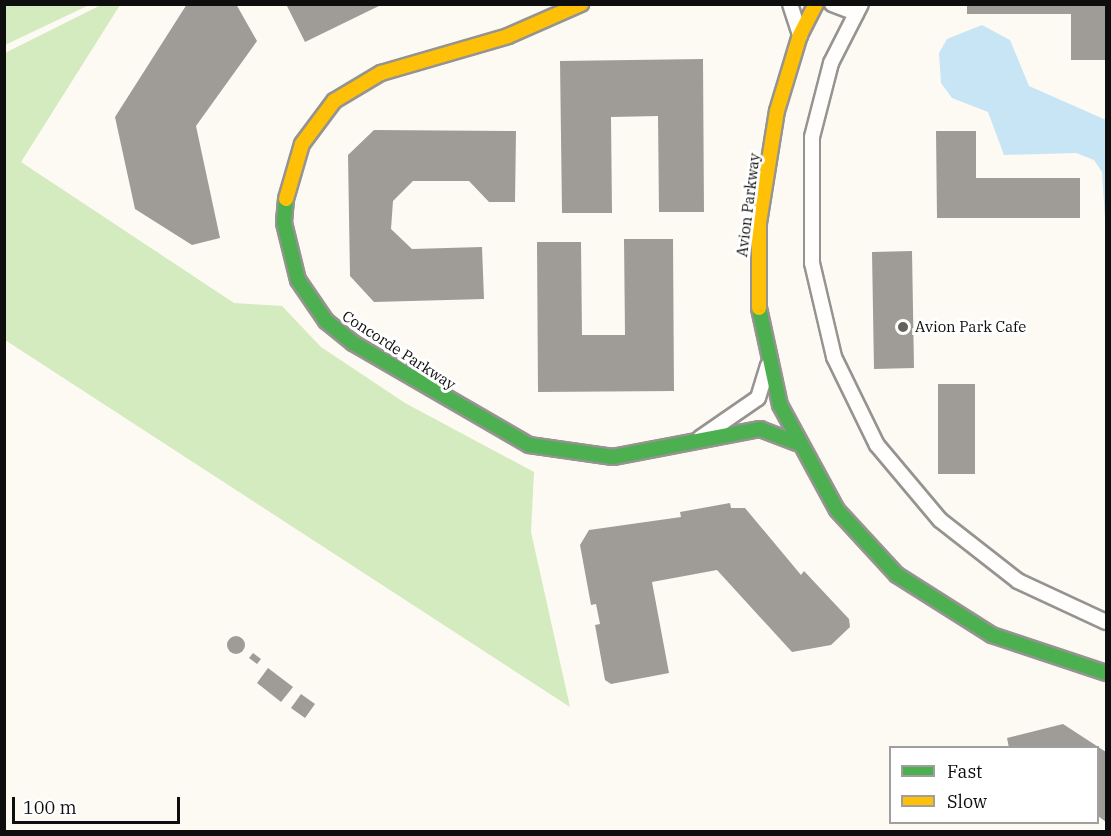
<!DOCTYPE html>
<html>
<head>
<meta charset="utf-8">
<style>
  body { margin:0 }
  #map { position:relative; width:1111px; height:836px; overflow:hidden; background:#fcfaf2; font-family:"IBM Plex Serif",serif }
  div>[style] { position:absolute }
  [style*='--x'] { left:calc(var(--x)*1px); top:calc(var(--y)*1px); width:calc(var(--w)*1px); rotate:calc(var(--a)*1deg) }
  .forest>* { inset:0; background:#d4eabf }
  .water>* { inset:0; background:#c8e5f6 }
  .building>* { inset:0; background:#9f9c98 }
  .round { border-radius:50% }
  .roads { filter:drop-shadow(2px 0 #959491) drop-shadow(-2px 0 #959491) drop-shadow(0 2px #959491) drop-shadow(0 -2px #959491) }
  .street>* { height:14px; margin:-7px; padding:0 7px; transform-origin:7px; border-radius:7px; background:#fffefd }
  .fast>* { height:14px; margin:-7px; padding:0 7px; transform-origin:7px; border-radius:7px; background:#4caf50 }
  .slow>* { height:14px; margin:-7px; padding:0 7px; transform-origin:7px; border-radius:7px; background:#ffc107 }
  .dots>* { width:16px; height:16px; translate:-50% -50%; box-sizing:border-box; border:3px solid #fff; border-radius:50% }
  span { translate:-50% -50%; white-space:nowrap; text-align:center; line-height:1.15; -webkit-text-stroke:6px #fff; paint-order:stroke }
  .street-label { font-size:15px; color:#0e0e0e }
  .poi-label { font-size:15px; color:#0e0e0e }
  .left { translate:0 -50%; text-align:left }
  .frame { position:absolute; inset:0; border:6px solid #0e0e0e; pointer-events:none }
  .legend { position:absolute; left:889px; top:746px; width:210px; height:78px; box-sizing:border-box; background:#fff; border:2px solid #9f9f9f; margin:0; padding:8px 10px; list-style:none; font-size:18px; color:#0e0e0e }
  .legend li { display:flex; align-items:center; gap:12px; height:30px }
  .legend b { width:30px; border:2px solid #9f9f9f }
  .scale { position:absolute; left:12px; top:797px; width:168px; height:27px; box-sizing:border-box; border:3px solid #0e0e0e; border-top:0; padding-left:8px; font-size:18px; line-height:21px; white-space:nowrap; color:#0e0e0e; -webkit-text-stroke:4px #fff; paint-order:stroke }
</style>
</head>
<body>
<div id="map">
  <div class="forest">
    <div style="clip-path:polygon(5px 4px,89px 4px,89px 5px,5px 45px)"></div>
    <div style="clip-path:polygon(103px 4px,120px 5px,21px 162px,234px 303px,282px 306px,321px 347px,405px 403px,534px 472px,531px 532px,570px 707px,5px 340px,5px 53px)"></div>
  </div>
  <div class="water">
    <div style="clip-path:polygon(982px 25px,1010px 40px,1029px 86px,1106px 120px,1106px 234px,1102px 172px,1094px 160px,1076px 153px,1004px 155px,988px 112px,952px 98px,941px 83px,939px 53px,947px 39px)"></div>
  </div>
  <div class="building">
    <div style="clip-path:polygon(187px 4px,236px 4px,257px 41px,196px 126px,220px 238px,192px 245px,135px 209px,115px 117px)"></div>
    <div style="clip-path:polygon(286px 4px,383px 4px,305px 42px)"></div>
    <div style="clip-path:polygon(967px 4px,1106px 4px,1106px 60px,1071px 60px,1071px 14px,967px 14px)"></div>
    <div style="clip-path:polygon(703px 59px,704px 212px,659px 212px,658px 116px,611px 117px,612px 213px,562px 213px,560px 61px)"></div>
    <div style="clip-path:polygon(374px 130px,516px 131px,515px 202px,489px 202px,469px 181px,413px 181px,393px 201px,391px 229px,412px 249px,482px 247px,484px 299px,374px 302px,350px 276px,348px 155px)"></div>
    <div style="clip-path:polygon(936px 131px,976px 131px,976px 178px,1080px 178px,1080px 218px,937px 218px)"></div>
    <div style="clip-path:polygon(624px 239px,673px 239px,674px 391px,538px 392px,537px 242px,581px 242px,582px 335px,625px 335px)"></div>
    <div style="clip-path:polygon(912px 251px,914px 368px,874px 369px,872px 252px)"></div>
    <div style="clip-path:polygon(938px 384px,975px 384px,975px 474px,938px 474px)"></div>
    <div style="clip-path:polygon(730px 503px,731px 508px,745px 508px,801px 575px,804px 571px,849px 619px,850px 627px,831px 645px,792px 652px,717px 570px,652px 582px,669px 673px,611px 684px,605px 680px,595px 625px,600px 624px,596px 604px,591px 605px,580px 545px,589px 530px,681px 517px,680px 512px)"></div>
    <div class="round" style="left:227px;top:636px;width:18px;height:18px"></div>
    <div style="clip-path:polygon(253px 653px,261px 659px,257px 664px,249px 658px)"></div>
    <div style="clip-path:polygon(268px 668px,293px 687px,281px 702px,257px 683px)"></div>
    <div style="clip-path:polygon(301px 694px,315px 704px,305px 718px,291px 708px)"></div>
    <div style="clip-path:polygon(1063px 724px,1106px 752px,1106px 822px,1098px 816px,1098px 748px,1009px 748px,1007px 738px)"></div>
  </div>
  <div class="roads">
    <div class="street">
      <div style="--x:790;--y:4;--w:33;--a:72"></div>
      <div style="--x:832;--y:4;--w:26;--a:21"></div>
      <div style="--x:861;--y:4;--w:66;--a:117"></div>
      <div style="--x:831;--y:63;--w:76;--a:104.4"></div>
      <div style="--x:812;--y:137;--w:126;--a:90"></div>
      <div style="--x:812;--y:263;--w:97;--a:76.8"></div>
      <div style="--x:834;--y:357;--w:98;--a:64"></div>
      <div style="--x:877;--y:445;--w:98;--a:50"></div>
      <div style="--x:940;--y:520;--w:99;--a:38"></div>
      <div style="--x:1018;--y:581;--w:97;--a:25"></div>
      <div style="--x:700;--y:438;--w:70;--a:-34.6"></div>
      <div style="--x:758;--y:398;--w:34;--a:-73"></div>
    </div>
    <div class="fast">
      <div style="--x:286;--y:199;--w:24;--a:95"></div>
      <div style="--x:284;--y:223;--w:59;--a:76.2"></div>
      <div style="--x:298;--y:280;--w:50;--a:55.7"></div>
      <div style="--x:326;--y:321;--w:35;--a:39"></div>
      <div style="--x:353;--y:343;--w:203;--a:30.1"></div>
      <div style="--x:529;--y:445;--w:85;--a:8.1"></div>
      <div style="--x:613;--y:457;--w:150;--a:-10.8"></div>
      <div style="--x:760;--y:429;--w:40;--a:21"></div>
      <div style="--x:759;--y:308;--w:99;--a:77.8"></div>
      <div style="--x:780;--y:405;--w:119;--a:61.5"></div>
      <div style="--x:837;--y:510;--w:88;--a:47.3"></div>
      <div style="--x:897;--y:575;--w:112;--a:32.3"></div>
      <div style="--x:992;--y:635;--w:120;--a:18.4"></div>
    </div>
    <div class="slow">
      <div style="--x:286;--y:199;--w:57;--a:-73.8"></div>
      <div style="--x:302;--y:144;--w:54;--a:-53.3"></div>
      <div style="--x:334;--y:101;--w:55;--a:-30.8"></div>
      <div style="--x:381;--y:73;--w:132;--a:-16.2"></div>
      <div style="--x:508;--y:36;--w:80;--a:-23.7"></div>
      <div style="--x:759;--y:308;--w:85;--a:-90"></div>
      <div style="--x:759;--y:223;--w:113;--a:-80.9"></div>
      <div style="--x:777;--y:111;--w:79;--a:-73.2"></div>
      <div style="--x:800;--y:35;--w:35;--a:-63"></div>
    </div>
  </div>
  <div class="dots">
    <div style="left:903px;top:327px;background:#61615e"></div>
  </div>
  <div class="street-label">
    <span style="left:748px;top:205px;rotate:-83deg">Avion Parkway</span>
    <span style="left:399px;top:350px;rotate:33deg">Concorde Parkway</span>
  </div>
  <div class="poi-label">
    <span class="left" style="left:915px;top:327px">Avion Park Cafe</span>
  </div>
  <div class="frame"></div>
  <ul class="legend">
  <li><b style="height:8px;background:#4caf50"></b>Fast</li>
  <li><b style="height:8px;background:#ffc107"></b>Slow</li>
  </ul>
  <div class="scale">100 m</div>
</div>
</body>
</html>
